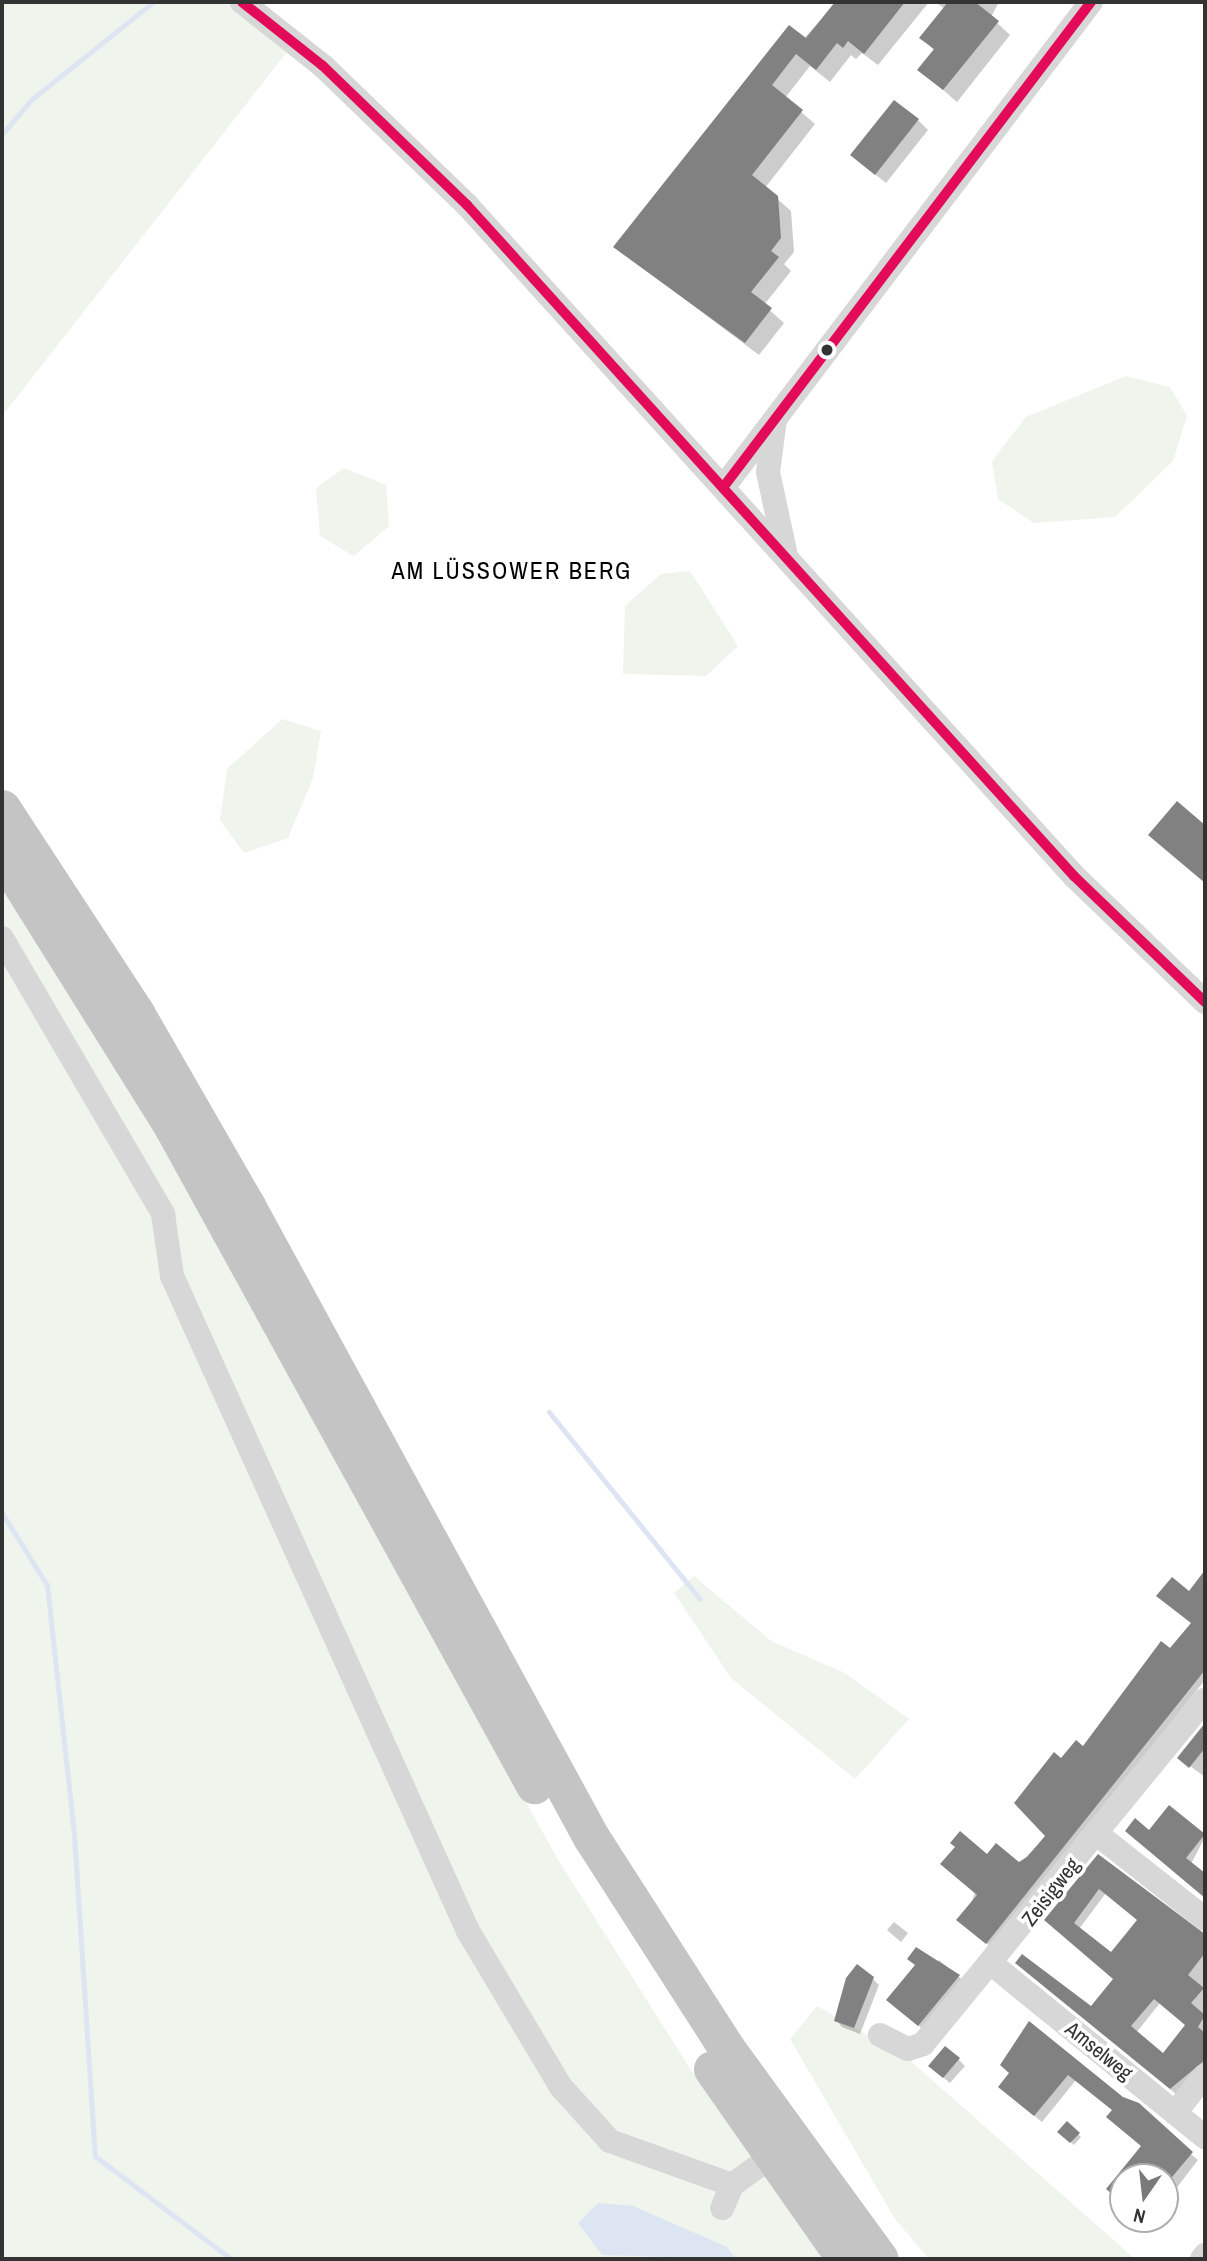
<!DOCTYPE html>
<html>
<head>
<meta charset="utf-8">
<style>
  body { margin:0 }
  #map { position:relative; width:1207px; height:2261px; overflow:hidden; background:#fff; font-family:"Archivo Narrow",sans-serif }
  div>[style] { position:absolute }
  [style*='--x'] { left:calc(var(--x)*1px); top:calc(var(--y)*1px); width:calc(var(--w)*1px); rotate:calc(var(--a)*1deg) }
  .green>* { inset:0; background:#eff4ed }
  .water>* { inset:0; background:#dee5f2 }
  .shadow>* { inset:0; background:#0003 }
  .stream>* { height:5px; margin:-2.5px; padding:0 2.5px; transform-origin:2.5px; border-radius:2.5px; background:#dee5f2 }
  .building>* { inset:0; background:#818181 }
  .minor>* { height:24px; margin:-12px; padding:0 12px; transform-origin:12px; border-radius:12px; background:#d7d7d7 }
  .highway>* { height:37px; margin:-18.5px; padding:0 18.5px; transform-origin:18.5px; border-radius:18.5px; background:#c4c4c4 }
  .bus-1>* { height:10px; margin:-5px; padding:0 5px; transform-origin:5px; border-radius:5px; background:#e30b59 }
  .dots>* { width:19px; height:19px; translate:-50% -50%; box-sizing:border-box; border:4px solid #fff; border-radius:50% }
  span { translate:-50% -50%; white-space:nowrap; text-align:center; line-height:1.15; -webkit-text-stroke:7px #fff; paint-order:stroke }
  .street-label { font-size:21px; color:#333 }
  .quarter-label { font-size:24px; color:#000; letter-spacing:2px }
  .frame { position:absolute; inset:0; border:4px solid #333; pointer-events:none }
  .north { position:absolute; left:1109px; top:2163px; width:70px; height:70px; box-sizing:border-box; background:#fff; border:2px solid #adadad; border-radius:50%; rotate:194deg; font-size:19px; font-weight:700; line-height:28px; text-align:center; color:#333 }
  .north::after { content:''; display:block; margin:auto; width:24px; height:32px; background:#7a7a7a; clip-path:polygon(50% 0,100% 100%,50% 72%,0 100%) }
</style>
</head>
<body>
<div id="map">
  <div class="green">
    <div style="clip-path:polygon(2px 2px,242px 2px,294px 43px,2px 416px)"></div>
    <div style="clip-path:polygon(1126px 376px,1170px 387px,1187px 416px,1173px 461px,1115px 517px,1034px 523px,998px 499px,992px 461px,1026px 417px)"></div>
    <div style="clip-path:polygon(344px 468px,386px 485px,389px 526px,354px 556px,320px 536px,316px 488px)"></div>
    <div style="clip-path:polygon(690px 571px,738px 646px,706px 676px,623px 674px,625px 606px,661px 574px)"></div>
    <div style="clip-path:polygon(282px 719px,321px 731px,313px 778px,288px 838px,244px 853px,220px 820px,227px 769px)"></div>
    <div style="clip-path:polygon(2px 874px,95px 1024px,557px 1858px,691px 2070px,824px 2259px,2px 2259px)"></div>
    <div style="clip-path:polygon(694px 1576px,771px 1641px,845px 1673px,909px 1719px,855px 1779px,731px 1678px,674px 1593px)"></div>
    <div style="clip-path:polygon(817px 2006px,907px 2058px,1135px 2259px,929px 2259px,895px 2219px,790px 2039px)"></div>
  </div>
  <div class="water">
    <div style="clip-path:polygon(598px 2203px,633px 2206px,727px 2247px,736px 2259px,602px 2255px,578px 2223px)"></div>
  </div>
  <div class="shadow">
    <div style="clip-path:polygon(837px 2px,929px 2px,878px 65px,862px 53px,856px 59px,851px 55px,830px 82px,810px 66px,785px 98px,815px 124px,765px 188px,791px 211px,794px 252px,784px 264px,791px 271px,764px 305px,784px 323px,759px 355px,615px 247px)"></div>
    <div style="clip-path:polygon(935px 2px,999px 2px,991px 17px,1010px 35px,957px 102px,920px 70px,935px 51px,922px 38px,945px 9px)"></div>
    <div style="clip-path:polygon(918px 120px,928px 130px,886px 183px,862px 164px)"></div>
    <div style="clip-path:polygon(1205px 1573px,1205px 1680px,992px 1948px,964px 1925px,987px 1856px,1019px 1864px,1047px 1836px,1061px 1760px,1084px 1749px,1192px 1624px,1189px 1593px)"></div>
    <div style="clip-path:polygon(1205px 1728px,1205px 1777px,1179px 1758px)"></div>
    <div style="clip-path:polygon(1169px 1808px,1205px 1837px,1191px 1864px,1205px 1875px,1205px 1895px,1132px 1836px,1149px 1832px)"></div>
    <div style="clip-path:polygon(evenodd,1098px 1856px,1205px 1938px,1205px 2063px,1176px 2094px,1023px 1969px,1091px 2008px,1115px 1979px,1052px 1925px,1098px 1856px,1106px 1893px,1139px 1920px,1111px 1954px,1079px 1929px,1106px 1893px,1098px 1856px,1160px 2003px,1187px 2026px,1163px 2055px,1136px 2033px,1160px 2003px)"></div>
    <div style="clip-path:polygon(894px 1922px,908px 1933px,901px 1942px,887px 1930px)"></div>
    <div style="clip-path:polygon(939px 1960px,965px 1982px,924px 2030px,894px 2006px)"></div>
    <div style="clip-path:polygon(873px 1979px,879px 1985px,860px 2034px,842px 2027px,836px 2020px)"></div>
    <div style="clip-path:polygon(1029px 2023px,1198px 2160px,1165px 2203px,1165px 2177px,1123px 2177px,1123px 2202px,1108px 2189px,1143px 2147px,1113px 2110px,1076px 2080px,1042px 2122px,1007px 2094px)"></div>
    <div style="clip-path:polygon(958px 2059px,965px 2066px,950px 2083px,937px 2072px)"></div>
    <div style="clip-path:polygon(1067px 2124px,1081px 2137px,1074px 2145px,1059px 2132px)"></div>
  </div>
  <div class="stream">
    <div style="--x:2;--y:134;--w:46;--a:-49.4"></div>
    <div style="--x:32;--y:99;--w:155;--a:-38.7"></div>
    <div style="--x:549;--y:1412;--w:240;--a:51.1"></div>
    <div style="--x:2;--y:1513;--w:85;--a:58"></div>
    <div style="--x:47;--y:1585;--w:250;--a:83.8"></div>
    <div style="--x:74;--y:1834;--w:323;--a:86.3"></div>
    <div style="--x:95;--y:2156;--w:171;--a:37.1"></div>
  </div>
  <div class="building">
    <div style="clip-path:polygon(835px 2px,905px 2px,864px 54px,848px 41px,843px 48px,837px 43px,816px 70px,796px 54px,772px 85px,803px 110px,752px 175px,778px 196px,781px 238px,771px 251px,779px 257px,751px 292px,772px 308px,745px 343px,613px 247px,789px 25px,806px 38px)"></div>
    <div style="clip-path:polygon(948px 2px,975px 2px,999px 21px,943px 90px,917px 70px,934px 49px,919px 38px)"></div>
    <div style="clip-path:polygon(894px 100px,919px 119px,875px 175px,850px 155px)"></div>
    <div style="clip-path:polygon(1177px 801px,1205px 825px,1205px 883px,1148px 835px)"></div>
    <div style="clip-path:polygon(1205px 1570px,1205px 1670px,986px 1944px,956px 1920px,977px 1895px,940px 1864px,955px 1847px,950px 1843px,960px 1831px,987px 1854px,996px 1843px,1019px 1862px,1027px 1857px,1045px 1836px,1014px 1803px,1054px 1752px,1061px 1758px,1076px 1740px,1083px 1746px,1161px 1641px,1170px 1648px,1191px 1623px,1156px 1596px,1172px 1577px,1189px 1591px)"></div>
    <div style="clip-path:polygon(1205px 1723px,1205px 1748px,1189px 1768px,1177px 1758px)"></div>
    <div style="clip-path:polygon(1169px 1805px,1205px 1834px,1186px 1858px,1205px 1873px,1205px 1898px,1125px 1831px,1135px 1818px,1149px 1830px)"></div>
    <div style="clip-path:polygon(evenodd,1098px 1854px,1205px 1934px,1205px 1953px,1188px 1975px,1204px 1988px,1191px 2003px,1205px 2015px,1198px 2027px,1205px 2033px,1205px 2060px,1170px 2089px,1015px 1963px,1022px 1954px,1091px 2006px,1113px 1979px,1044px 1920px,1098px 1854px,1099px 1889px,1137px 1920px,1111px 1952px,1074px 1923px,1099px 1889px,1098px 1854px,1154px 1999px,1185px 2025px,1163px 2053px,1131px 2026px,1154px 1999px)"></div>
    <div style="clip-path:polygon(916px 1947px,960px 1975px,918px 2026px,886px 2000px,915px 1965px,907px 1959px)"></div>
    <div style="clip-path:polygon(857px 1964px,874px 1977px,854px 2028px,834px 2021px,846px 1978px)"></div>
    <div style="clip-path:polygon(1029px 2021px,1123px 2097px,1139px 2103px,1193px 2152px,1172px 2177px,1123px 2177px,1123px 2203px,1106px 2189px,1141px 2146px,1106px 2117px,1112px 2110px,1068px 2075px,1034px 2116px,998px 2087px,1009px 2073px,1000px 2065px)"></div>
    <div style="clip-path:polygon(945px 2046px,960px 2058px,943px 2078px,928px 2066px)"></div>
    <div style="clip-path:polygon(1067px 2121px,1080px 2133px,1070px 2143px,1057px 2132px)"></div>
  </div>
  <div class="minor">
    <div style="--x:242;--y:2;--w:103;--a:38.3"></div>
    <div style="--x:323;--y:66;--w:200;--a:44"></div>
    <div style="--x:467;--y:205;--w:905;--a:47.87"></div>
    <div style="--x:1074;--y:876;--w:182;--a:43.9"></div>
    <div style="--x:775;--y:419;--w:53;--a:97.5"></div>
    <div style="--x:768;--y:472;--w:81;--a:77.9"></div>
    <div style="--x:725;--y:485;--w:606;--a:-52.85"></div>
    <div style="--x:2;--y:938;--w:320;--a:59.7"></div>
    <div style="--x:163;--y:1214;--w:63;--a:81.7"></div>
    <div style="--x:172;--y:1276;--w:719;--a:65.68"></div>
    <div style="--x:468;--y:1931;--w:182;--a:59.2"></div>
    <div style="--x:561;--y:2087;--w:73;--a:47.8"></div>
    <div style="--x:610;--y:2141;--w:130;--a:19.8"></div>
    <div style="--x:732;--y:2185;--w:25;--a:113"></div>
    <div style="--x:1097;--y:1834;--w:137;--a:38.2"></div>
    <div style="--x:993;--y:1965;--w:273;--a:39.1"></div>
    <div style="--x:880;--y:2035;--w:31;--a:27"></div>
    <div style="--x:908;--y:2049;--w:16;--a:-18"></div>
    <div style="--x:923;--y:2044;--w:445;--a:-50.7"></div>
    <div style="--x:1175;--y:2113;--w:48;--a:-51.7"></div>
    <div style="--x:732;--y:2185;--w:48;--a:-35.7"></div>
    <div style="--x:1202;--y:2259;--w:5;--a:-53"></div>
  </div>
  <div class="highway">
    <div style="--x:2;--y:808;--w:245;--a:56.8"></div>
    <div style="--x:136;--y:1013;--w:223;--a:60.1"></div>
    <div style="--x:247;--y:1206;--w:719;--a:61.4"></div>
    <div style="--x:591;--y:1837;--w:253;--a:57.3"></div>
    <div style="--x:728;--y:2050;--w:258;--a:54"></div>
    <div style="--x:2;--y:854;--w:323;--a:58"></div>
    <div style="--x:173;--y:1128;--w:750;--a:61.21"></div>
    <div style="--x:712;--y:2069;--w:232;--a:55"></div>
  </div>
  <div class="bus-1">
    <div style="--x:242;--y:2;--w:103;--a:38.3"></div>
    <div style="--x:323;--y:66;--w:200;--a:44"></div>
    <div style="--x:467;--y:205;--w:905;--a:47.87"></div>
    <div style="--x:1074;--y:876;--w:182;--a:43.9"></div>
    <div style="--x:725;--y:485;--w:606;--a:-52.85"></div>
  </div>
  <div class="dots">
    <div style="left:827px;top:350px;background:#333"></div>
  </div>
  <div class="street-label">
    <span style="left:1051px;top:1892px;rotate:-52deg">Zeisigweg</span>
    <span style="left:1099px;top:2051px;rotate:39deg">Amselweg</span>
  </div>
  <div class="quarter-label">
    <span style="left:512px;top:571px">AM LÜSSOWER BERG</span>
  </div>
  <div class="frame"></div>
  <div class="north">N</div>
</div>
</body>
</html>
